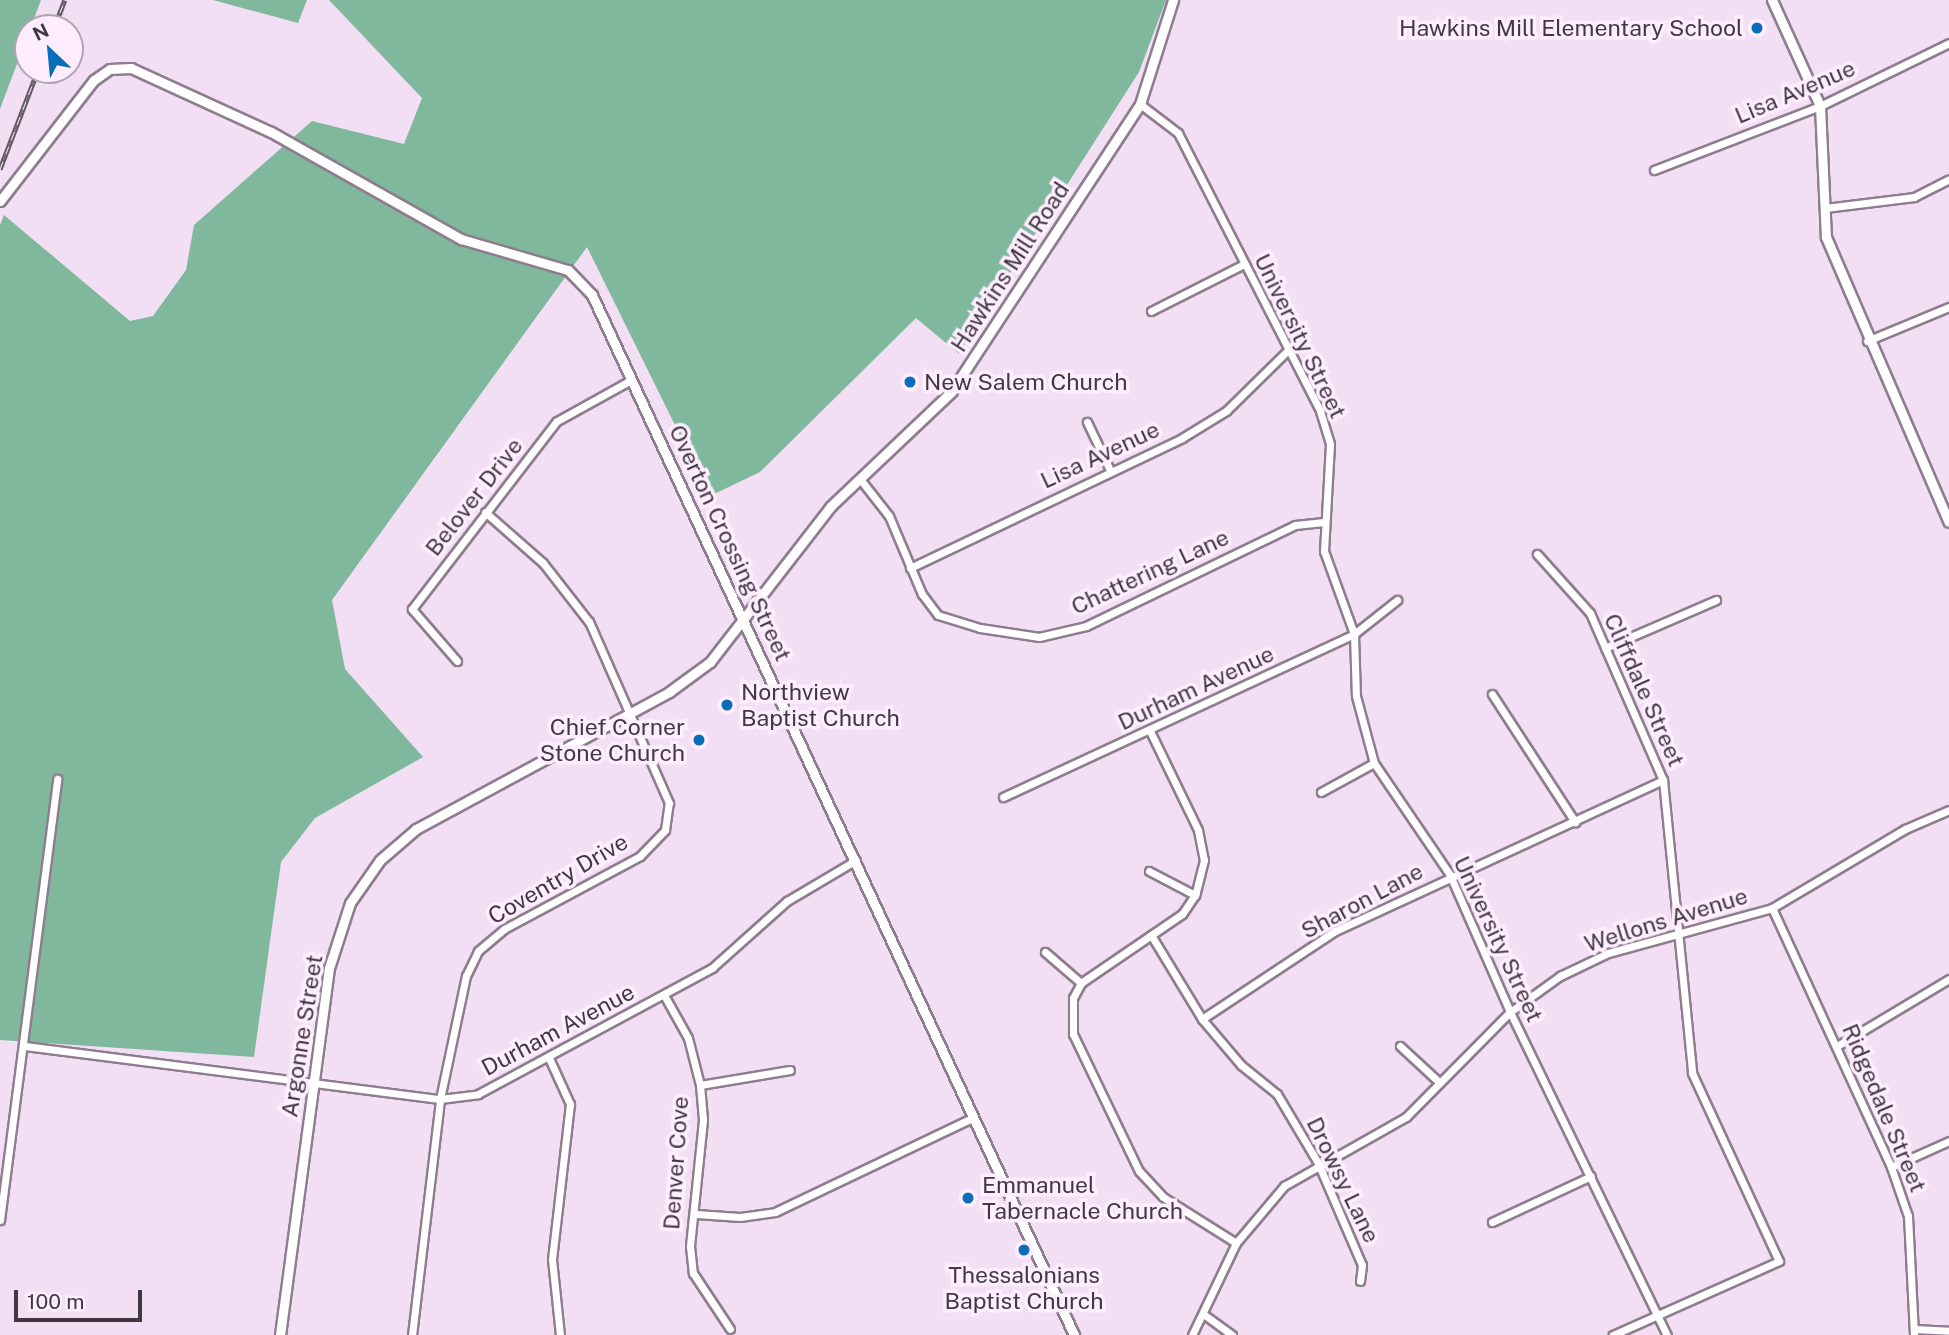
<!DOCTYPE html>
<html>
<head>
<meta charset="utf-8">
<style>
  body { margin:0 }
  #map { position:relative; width:1949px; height:1335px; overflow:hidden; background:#f2dff3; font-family:"Public Sans",sans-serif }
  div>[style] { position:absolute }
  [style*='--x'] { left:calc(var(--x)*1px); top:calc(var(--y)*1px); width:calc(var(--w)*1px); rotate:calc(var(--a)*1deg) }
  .forest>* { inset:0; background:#7fb89c }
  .roads { filter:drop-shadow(2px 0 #8e7c8f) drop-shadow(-2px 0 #8e7c8f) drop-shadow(0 2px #8e7c8f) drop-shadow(0 -2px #8e7c8f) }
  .minor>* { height:7px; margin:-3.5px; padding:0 3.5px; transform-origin:3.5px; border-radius:3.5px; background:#fff }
  .tertiary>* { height:9px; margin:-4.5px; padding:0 4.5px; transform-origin:4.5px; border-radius:4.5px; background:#fff }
  .rail>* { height:5px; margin-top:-2.5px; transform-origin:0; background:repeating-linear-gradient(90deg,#fdedfe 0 8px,#625863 0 16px); box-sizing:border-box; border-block:2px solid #625863 }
  .dots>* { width:19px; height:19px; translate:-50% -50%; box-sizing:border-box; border:4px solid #fdedfe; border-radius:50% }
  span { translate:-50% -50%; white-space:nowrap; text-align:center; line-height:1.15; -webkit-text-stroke:7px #fdedfe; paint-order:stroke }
  .poi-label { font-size:23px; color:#413941 }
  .right { translate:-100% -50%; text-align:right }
  .left { translate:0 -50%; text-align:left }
  .street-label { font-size:23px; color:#413941 }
  .north { position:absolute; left:14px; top:14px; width:70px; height:70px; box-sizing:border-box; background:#fdedfe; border:2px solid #b2a5b2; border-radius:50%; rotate:334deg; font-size:19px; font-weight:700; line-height:28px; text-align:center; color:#413941 }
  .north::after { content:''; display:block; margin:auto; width:24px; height:32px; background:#0a6db9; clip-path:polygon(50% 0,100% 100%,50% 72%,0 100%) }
  .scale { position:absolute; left:14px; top:1290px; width:128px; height:32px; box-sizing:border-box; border:4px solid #413941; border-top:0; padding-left:9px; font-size:21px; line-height:24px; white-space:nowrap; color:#413941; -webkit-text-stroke:5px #fdedfe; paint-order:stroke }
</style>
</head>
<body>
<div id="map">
  <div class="forest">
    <div style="clip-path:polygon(0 0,41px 0,0 109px)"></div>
    <div style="clip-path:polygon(213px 0,307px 0,298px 23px)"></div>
    <div style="clip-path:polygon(329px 0,1166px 0,1139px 72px,959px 354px,916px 318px,760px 472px,710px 496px,587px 247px,332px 600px,345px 669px,423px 757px,315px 818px,281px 862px,254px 1057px,0 1040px,0 225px,4px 215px,130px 321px,153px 316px,186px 270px,194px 225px,312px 121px,404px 144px,422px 98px)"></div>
  </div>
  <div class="roads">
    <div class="minor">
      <div style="--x:1140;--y:104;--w:48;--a:37.3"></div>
      <div style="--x:1178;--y:133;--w:312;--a:62.9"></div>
      <div style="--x:1320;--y:411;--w:34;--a:73"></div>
      <div style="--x:1330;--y:444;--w:107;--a:93.2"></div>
      <div style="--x:1324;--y:551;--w:88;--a:70.1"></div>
      <div style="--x:1354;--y:634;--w:62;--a:88.2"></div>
      <div style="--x:1356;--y:696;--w:69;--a:75"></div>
      <div style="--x:1374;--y:763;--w:135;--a:55.8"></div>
      <div style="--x:1450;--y:875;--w:150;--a:66.3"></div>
      <div style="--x:1510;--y:1012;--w:359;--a:64.1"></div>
      <div style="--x:1654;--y:170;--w:178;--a:-21.1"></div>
      <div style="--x:1820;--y:106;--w:144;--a:-26"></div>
      <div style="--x:1825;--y:208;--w:90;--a:-7"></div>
      <div style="--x:1914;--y:197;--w:39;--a:-27"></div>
      <div style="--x:1151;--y:311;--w:104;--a:-26.8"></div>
      <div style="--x:1867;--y:341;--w:89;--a:-22.5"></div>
      <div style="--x:1087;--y:422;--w:53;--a:64.4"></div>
      <div style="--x:860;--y:479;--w:47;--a:51.9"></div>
      <div style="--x:889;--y:516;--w:85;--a:67.1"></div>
      <div style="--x:922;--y:594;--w:26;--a:53"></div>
      <div style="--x:938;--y:615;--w:44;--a:17.2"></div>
      <div style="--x:980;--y:628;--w:60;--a:8.7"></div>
      <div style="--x:1039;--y:637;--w:48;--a:-13.2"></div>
      <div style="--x:1086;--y:626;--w:232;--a:-25.8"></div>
      <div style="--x:1295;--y:525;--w:29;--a:-6"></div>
      <div style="--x:1537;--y:554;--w:79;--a:48.1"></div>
      <div style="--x:1590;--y:613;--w:182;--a:66.4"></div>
      <div style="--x:1663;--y:780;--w:294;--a:84.3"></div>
      <div style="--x:1692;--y:1073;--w:207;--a:65.2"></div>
      <div style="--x:1779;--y:1261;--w:182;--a:156"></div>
      <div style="--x:910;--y:568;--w:301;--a:-25.5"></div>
      <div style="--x:1182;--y:438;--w:52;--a:-31.5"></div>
      <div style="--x:1226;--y:411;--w:86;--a:-44.5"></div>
      <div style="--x:1605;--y:648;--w:121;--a:-23.4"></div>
      <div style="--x:457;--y:661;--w:69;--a:-130.9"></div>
      <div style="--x:412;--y:609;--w:237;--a:-52.4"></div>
      <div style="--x:557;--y:421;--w:85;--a:-29"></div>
      <div style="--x:1492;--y:694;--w:153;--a:57"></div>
      <div style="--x:1150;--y:731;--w:110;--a:64.1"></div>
      <div style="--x:1198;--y:830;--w:31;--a:79"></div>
      <div style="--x:1204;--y:860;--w:36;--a:104"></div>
      <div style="--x:1195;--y:895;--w:23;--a:124"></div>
      <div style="--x:1182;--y:914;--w:122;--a:145.7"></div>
      <div style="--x:1081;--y:983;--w:17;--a:118"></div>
      <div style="--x:1073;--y:998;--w:36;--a:90"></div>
      <div style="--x:1073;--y:1034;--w:152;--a:64.3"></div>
      <div style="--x:1139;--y:1171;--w:35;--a:47"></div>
      <div style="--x:1163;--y:1197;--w:86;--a:32.2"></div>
      <div style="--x:1321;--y:792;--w:60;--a:-28.7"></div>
      <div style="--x:1003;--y:797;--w:387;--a:-24.9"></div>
      <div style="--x:1354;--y:634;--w:55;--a:-38.3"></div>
      <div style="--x:1149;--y:871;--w:52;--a:27.6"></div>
      <div style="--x:1772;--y:908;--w:285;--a:65.3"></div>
      <div style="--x:1891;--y:1167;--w:52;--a:70.9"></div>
      <div style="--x:1908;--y:1216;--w:119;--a:87.1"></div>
      <div style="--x:1151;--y:935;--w:98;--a:58.7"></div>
      <div style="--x:1202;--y:1019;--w:60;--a:49.7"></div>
      <div style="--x:1241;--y:1065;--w:46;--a:38.9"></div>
      <div style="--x:1277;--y:1094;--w:80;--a:59.3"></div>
      <div style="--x:1318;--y:1163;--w:111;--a:66.7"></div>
      <div style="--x:1362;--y:1265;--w:16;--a:97"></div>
      <div style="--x:1045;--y:952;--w:48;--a:40.7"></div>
      <div style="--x:664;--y:995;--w:49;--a:60.8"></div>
      <div style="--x:688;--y:1038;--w:49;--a:75.7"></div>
      <div style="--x:700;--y:1085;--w:35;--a:85"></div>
      <div style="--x:703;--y:1120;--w:127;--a:95.9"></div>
      <div style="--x:690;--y:1246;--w:27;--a:84"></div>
      <div style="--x:693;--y:1273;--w:67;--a:56.5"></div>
      <div style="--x:1202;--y:1019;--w:159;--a:-33.5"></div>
      <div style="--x:1335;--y:931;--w:361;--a:-24.7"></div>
      <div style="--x:25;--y:1046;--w:418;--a:7.3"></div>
      <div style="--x:440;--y:1099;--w:38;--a:-7"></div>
      <div style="--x:478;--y:1094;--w:266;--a:-28.3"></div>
      <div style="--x:712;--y:968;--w:101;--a:-41.8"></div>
      <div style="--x:787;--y:901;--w:80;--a:-30.7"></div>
      <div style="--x:1400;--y:1046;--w:54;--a:42.8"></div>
      <div style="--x:1837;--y:1046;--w:131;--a:-30.9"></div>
      <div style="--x:549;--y:1058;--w:51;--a:65.5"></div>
      <div style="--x:570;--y:1104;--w:156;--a:96.6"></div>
      <div style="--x:552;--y:1259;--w:76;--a:84"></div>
      <div style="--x:700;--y:1085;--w:91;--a:-9.5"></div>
      <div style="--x:1891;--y:1167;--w:64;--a:-24.1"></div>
      <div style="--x:696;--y:1214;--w:44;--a:3.9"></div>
      <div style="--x:740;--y:1217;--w:35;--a:-8"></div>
      <div style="--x:775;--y:1212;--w:216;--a:-25.5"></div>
      <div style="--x:0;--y:1220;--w:445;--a:-82.6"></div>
      <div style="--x:1492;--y:1222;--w:109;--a:-24.9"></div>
      <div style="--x:1206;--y:1316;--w:32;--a:36"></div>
      <div style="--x:1914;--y:1329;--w:35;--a:3"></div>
      <div style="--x:412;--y:1335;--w:238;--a:-83.2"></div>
      <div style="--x:440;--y:1099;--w:126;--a:-78.1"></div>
      <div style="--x:466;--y:976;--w:28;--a:-64"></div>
      <div style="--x:478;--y:951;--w:34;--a:-40"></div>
      <div style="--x:504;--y:929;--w:154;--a:-28.2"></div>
      <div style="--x:640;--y:856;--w:36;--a:-46"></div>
      <div style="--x:665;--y:830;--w:27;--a:-82"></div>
      <div style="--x:669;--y:803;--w:198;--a:-113.8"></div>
      <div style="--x:589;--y:622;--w:75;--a:-127.9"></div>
      <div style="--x:543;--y:563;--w:77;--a:-138.7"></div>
      <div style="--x:1192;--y:1335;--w:102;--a:-64.4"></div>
      <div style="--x:1236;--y:1243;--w:75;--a:-49.9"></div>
      <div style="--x:1284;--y:1186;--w:140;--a:-29.5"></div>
      <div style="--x:1406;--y:1117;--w:148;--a:-45.3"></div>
      <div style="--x:1510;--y:1012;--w:62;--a:-35.8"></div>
      <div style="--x:1560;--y:976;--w:53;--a:-25.6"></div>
      <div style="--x:1608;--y:953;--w:170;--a:-15.3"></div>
      <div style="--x:1772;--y:908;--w:155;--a:-30.7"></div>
      <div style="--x:1905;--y:829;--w:48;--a:-23.4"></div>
    </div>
    <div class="tertiary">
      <div style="--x:1772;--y:0;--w:116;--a:65.6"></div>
      <div style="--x:1820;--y:106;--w:131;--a:87.4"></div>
      <div style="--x:1826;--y:237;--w:310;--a:66.7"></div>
      <div style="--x:0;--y:201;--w:153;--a:-52.2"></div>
      <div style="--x:94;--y:80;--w:19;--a:-35"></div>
      <div style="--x:110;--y:69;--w:21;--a:-3"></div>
      <div style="--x:131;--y:68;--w:154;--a:24.6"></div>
      <div style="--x:271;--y:132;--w:218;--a:29.4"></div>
      <div style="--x:461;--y:239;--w:111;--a:16.2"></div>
      <div style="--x:568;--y:270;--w:35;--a:46"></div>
      <div style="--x:592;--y:295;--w:1146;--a:65.13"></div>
      <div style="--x:280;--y:1335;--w:370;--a:-82.4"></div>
      <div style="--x:329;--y:968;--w:68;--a:-72.1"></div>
      <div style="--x:350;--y:903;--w:52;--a:-55.1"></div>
      <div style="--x:380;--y:860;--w:48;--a:-40.7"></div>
      <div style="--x:416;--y:829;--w:288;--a:-28.4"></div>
      <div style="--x:669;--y:692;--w:51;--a:-36.2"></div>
      <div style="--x:710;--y:662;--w:197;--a:-52.2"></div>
      <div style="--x:831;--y:506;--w:166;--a:-43.5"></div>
      <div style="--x:951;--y:392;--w:344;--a:-56.7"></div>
      <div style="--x:1140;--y:104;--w:109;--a:-72.4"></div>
    </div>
  </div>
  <div class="rail">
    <div style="--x:54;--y:28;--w:30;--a:-69"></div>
    <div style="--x:0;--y:169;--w:106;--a:-69"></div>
  </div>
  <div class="dots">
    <div style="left:1757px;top:28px;background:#0a6db9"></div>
    <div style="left:910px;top:382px;background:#0a6db9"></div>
    <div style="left:727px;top:705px;background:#0a6db9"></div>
    <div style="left:699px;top:740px;background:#0a6db9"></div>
    <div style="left:968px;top:1198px;background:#0a6db9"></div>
    <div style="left:1024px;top:1250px;background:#0a6db9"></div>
  </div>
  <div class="poi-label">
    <span class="right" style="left:1743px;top:28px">Hawkins Mill Elementary School</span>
    <span class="left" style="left:924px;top:382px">New Salem Church</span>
    <span class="left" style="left:741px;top:705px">Northview<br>Baptist Church</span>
    <span class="right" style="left:685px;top:740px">Chief Corner<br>Stone Church</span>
    <span class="left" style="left:982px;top:1198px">Emmanuel<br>Tabernacle Church</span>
    <span style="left:1024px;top:1288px">Thessalonians<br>Baptist Church</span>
  </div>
  <div class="street-label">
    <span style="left:1795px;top:92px;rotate:-23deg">Lisa Avenue</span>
    <span style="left:1010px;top:267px;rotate:-57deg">Hawkins Mill Road</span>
    <span style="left:1300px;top:336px;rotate:64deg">University Street</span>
    <span style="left:1100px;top:455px;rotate:-25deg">Lisa Avenue</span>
    <span style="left:474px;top:497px;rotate:-52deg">Belover Drive</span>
    <span style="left:730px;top:543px;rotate:65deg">Overton Crossing Street</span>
    <span style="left:1150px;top:572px;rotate:-25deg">Chattering Lane</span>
    <span style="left:1196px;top:688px;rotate:-25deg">Durham Avenue</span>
    <span style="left:1644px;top:690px;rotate:66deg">Cliffdale Street</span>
    <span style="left:558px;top:879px;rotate:-30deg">Coventry Drive</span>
    <span style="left:1362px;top:901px;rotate:-28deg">Sharon Lane</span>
    <span style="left:1666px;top:920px;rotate:-17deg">Wellons Avenue</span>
    <span style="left:1498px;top:939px;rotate:65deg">University Street</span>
    <span style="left:558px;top:1030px;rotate:-28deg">Durham Avenue</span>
    <span style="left:302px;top:1036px;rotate:-81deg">Argonne Street</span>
    <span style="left:1884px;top:1108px;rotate:67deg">Ridgedale Street</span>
    <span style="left:676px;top:1163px;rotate:-86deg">Denver Cove</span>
    <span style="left:1343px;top:1180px;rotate:64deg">Drowsy Lane</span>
  </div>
  <div class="north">N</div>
  <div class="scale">100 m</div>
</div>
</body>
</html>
